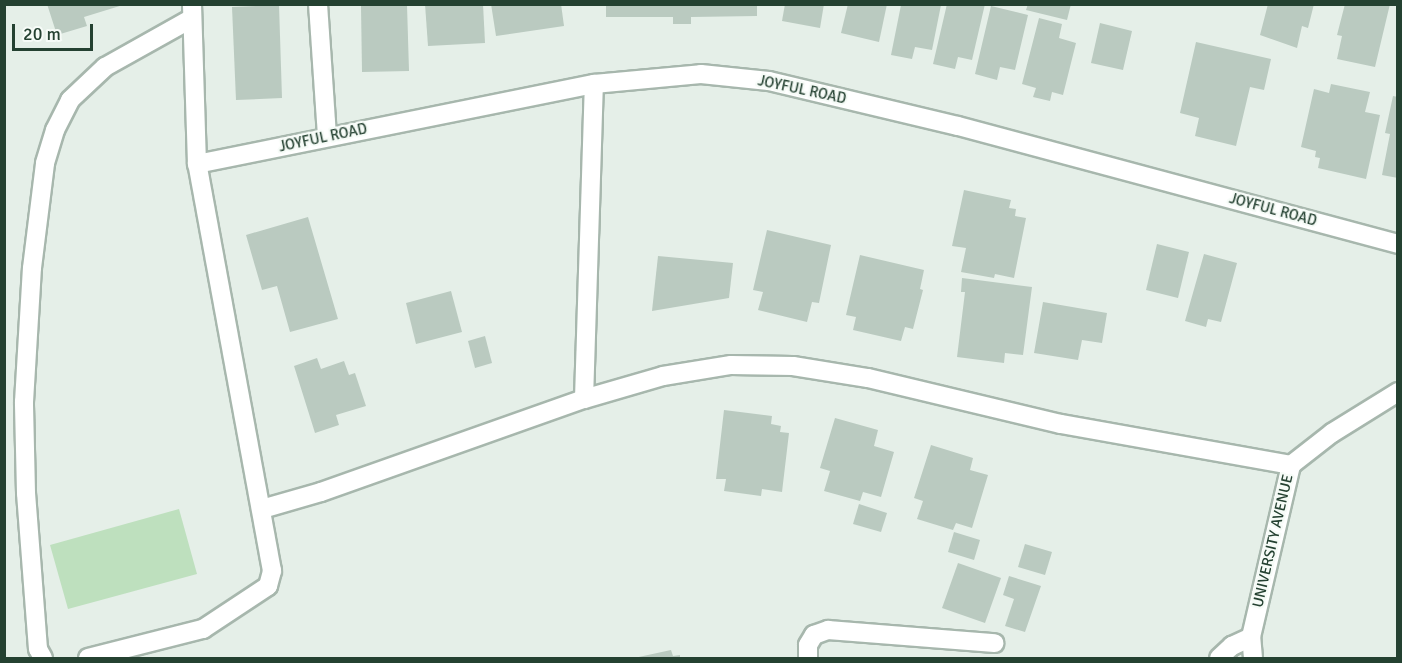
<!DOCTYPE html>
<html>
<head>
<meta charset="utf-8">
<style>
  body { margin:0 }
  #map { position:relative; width:1402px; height:663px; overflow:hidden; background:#e5efe8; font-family:Signika,sans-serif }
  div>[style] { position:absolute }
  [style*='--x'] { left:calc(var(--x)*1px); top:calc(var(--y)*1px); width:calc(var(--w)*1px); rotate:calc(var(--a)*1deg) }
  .green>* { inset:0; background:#bee0be }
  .building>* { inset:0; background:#bacac0 }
  .roads { filter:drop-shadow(2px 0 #a7b7ad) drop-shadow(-2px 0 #a7b7ad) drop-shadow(0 2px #a7b7ad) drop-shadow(0 -2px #a7b7ad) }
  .street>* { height:18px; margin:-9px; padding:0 9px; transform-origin:9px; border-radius:9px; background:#fff }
  .secondary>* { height:18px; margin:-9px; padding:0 9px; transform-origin:9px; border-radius:9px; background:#fff }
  span { translate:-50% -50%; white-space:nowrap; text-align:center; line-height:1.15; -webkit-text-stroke:4.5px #f6fbf7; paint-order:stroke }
  .street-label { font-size:15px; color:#244131 }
  .frame { position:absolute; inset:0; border:6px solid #244131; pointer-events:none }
  .scale { position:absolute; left:12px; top:24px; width:81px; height:27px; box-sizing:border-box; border:3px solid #244131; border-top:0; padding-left:8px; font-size:18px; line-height:21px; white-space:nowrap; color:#244131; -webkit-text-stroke:4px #f6fbf7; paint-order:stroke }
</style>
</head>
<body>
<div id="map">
  <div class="green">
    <div style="clip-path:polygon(179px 509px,197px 574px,68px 609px,50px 545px)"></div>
  </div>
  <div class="building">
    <div style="clip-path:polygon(47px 4px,123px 4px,123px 5px,84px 17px,87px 26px,57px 35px)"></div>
    <div style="clip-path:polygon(425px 4px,483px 4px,485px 43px,428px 46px)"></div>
    <div style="clip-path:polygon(491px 4px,561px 4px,564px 26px,496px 36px)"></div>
    <div style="clip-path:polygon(606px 4px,757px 4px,757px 16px,691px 17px,691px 24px,673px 24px,673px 17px,606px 17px)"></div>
    <div style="clip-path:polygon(785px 4px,824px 4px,820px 28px,782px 21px)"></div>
    <div style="clip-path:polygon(848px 4px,887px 4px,879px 42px,841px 33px)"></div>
    <div style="clip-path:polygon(947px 4px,985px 4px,972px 60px,958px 57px,955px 69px,933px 64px)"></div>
    <div style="clip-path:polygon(1028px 4px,1071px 4px,1067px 20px,1026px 10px)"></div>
    <div style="clip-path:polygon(1268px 4px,1314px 4px,1308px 28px,1302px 26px,1297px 48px,1260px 35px)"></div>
    <div style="clip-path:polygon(1345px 4px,1390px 4px,1375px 67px,1337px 59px,1342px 36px,1337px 35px)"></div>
    <div style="clip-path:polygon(279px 5px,282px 98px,236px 100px,232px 7px)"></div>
    <div style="clip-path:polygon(407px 5px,409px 71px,362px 72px,361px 6px)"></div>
    <div style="clip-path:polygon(901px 5px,941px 5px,932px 50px,915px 47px,912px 59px,891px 55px)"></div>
    <div style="clip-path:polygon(991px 6px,1028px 15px,1015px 70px,1000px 67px,997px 80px,975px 74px)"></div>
    <div style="clip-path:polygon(1039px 18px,1062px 24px,1059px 38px,1076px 43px,1063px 95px,1052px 92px,1050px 101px,1033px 97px,1036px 88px,1022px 84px)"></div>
    <div style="clip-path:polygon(1100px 23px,1132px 31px,1123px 70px,1091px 63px)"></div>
    <div style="clip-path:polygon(1196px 42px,1271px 59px,1264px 90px,1250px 87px,1236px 146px,1195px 136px,1199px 118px,1180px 113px)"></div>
    <div style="clip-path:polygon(1331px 84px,1370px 92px,1365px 112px,1380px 115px,1366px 179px,1318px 168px,1320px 158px,1315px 157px,1316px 151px,1301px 147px,1314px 89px,1329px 93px)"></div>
    <div style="clip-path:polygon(1393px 96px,1398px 97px,1398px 178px,1382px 175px,1390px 134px,1385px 133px)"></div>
    <div style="clip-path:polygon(964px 190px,1011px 200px,1009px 208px,1016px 209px,1015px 216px,1026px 218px,1014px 278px,995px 274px,994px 278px,961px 272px,966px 248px,952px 246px)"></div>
    <div style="clip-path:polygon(308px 217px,338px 319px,290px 332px,277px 286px,262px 290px,246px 235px)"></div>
    <div style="clip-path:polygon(767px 230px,831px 245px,819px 303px,812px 302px,807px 322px,758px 310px,763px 292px,753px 290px)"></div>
    <div style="clip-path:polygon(1157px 244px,1189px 252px,1178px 298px,1146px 290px)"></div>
    <div style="clip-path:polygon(1204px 254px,1237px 263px,1221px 322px,1208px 319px,1206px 327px,1185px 321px)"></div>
    <div style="clip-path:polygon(860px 255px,924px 270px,920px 289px,923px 290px,913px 329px,905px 327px,901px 341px,853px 330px,856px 317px,846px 315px)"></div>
    <div style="clip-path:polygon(658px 256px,733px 263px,729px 298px,652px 311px)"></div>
    <div style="clip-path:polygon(962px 278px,1032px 287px,1023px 355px,1005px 353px,1004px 363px,957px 357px,965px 292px,961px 292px)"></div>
    <div style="clip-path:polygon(451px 291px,462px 332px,416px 344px,406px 303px)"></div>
    <div style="clip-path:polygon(1043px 302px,1107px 313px,1102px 343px,1082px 340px,1078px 360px,1034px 353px)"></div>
    <div style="clip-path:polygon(485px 336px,492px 363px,475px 368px,468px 341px)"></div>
    <div style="clip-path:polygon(317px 358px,321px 369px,344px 361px,349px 375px,355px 373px,366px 406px,336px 415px,339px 425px,315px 433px,294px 366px)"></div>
    <div style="clip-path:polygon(724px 410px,772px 416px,771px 424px,781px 426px,780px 432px,789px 433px,782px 492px,762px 489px,761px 496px,724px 491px,726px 479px,716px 479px)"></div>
    <div style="clip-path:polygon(835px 418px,878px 430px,874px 446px,894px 452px,881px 497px,863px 492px,860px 501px,824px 491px,830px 471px,820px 468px)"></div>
    <div style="clip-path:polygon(931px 445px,973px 458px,970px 470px,988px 475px,972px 528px,956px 523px,953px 530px,917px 519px,923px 501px,914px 498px)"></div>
    <div style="clip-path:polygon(859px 504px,887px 513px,881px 532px,853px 524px)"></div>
    <div style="clip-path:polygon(954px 532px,980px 540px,974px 560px,948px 552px)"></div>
    <div style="clip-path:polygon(1025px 544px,1052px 552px,1045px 575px,1018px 567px)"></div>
    <div style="clip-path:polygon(958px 563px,1001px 578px,985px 623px,942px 608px)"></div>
    <div style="clip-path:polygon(1009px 576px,1041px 586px,1025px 632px,1005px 626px,1014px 599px,1003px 595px)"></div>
    <div style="clip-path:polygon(671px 650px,673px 656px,680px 655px,680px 658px,634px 658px)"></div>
  </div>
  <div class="roads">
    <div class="street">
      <div style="--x:318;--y:4;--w:133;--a:86.1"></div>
      <div style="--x:197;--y:164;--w:405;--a:-11.4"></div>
      <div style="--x:594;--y:84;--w:107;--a:-5.3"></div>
      <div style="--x:701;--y:74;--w:68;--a:5.9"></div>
      <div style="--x:769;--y:81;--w:194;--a:13.4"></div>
      <div style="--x:958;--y:126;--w:456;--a:15"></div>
      <div style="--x:584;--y:399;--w:315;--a:-88.2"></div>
      <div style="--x:262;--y:509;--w:61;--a:-16.1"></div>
      <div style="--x:321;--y:492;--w:279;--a:-19.5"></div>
      <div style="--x:584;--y:399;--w:82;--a:-16.2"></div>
      <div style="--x:663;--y:376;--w:69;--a:-9.2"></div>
      <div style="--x:731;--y:365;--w:62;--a:0.9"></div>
      <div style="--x:793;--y:366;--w:76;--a:9.1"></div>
      <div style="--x:868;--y:378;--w:198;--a:13.4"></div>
      <div style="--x:1061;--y:424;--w:234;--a:10.1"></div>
      <div style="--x:43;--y:658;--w:10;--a:-119"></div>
      <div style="--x:38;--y:649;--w:156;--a:-94.4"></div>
      <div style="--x:26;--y:493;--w:91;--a:-91.3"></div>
      <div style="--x:24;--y:402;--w:134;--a:-86.6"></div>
      <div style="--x:32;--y:268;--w:106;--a:-82.9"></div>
      <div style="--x:45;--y:163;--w:34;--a:-73"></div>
      <div style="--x:55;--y:130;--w:34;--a:-63"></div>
      <div style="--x:70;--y:100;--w:48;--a:-43.3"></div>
      <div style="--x:105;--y:67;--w:98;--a:-29.2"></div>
      <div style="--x:88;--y:658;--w:119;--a:-14.2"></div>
      <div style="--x:203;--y:629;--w:78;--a:-33.5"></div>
      <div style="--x:268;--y:586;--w:16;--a:-75"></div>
      <div style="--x:272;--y:571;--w:414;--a:-100.4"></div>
      <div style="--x:197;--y:164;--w:160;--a:-91.8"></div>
      <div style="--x:808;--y:658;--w:13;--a:-90"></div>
      <div style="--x:808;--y:645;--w:12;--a:-59"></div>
      <div style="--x:814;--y:635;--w:15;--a:-20"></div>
      <div style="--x:828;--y:630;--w:167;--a:4.5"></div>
    </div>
    <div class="secondary">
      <div style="--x:1219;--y:658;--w:18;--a:-43"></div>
      <div style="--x:1232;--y:646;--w:21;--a:-25"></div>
      <div style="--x:1253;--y:658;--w:21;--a:-95"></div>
      <div style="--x:1251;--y:637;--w:177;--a:-76.9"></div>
      <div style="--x:1291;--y:465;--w:52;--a:-38"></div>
      <div style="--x:1332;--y:433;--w:78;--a:-31.8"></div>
    </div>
  </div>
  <div class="street-label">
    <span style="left:802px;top:90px;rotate:12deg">JOYFUL ROAD</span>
    <span style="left:323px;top:138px;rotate:-12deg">JOYFUL ROAD</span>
    <span style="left:1273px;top:210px;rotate:15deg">JOYFUL ROAD</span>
    <span style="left:1273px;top:541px;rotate:-77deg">UNIVERSITY AVENUE</span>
  </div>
  <div class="frame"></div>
  <div class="scale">20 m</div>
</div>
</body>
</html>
